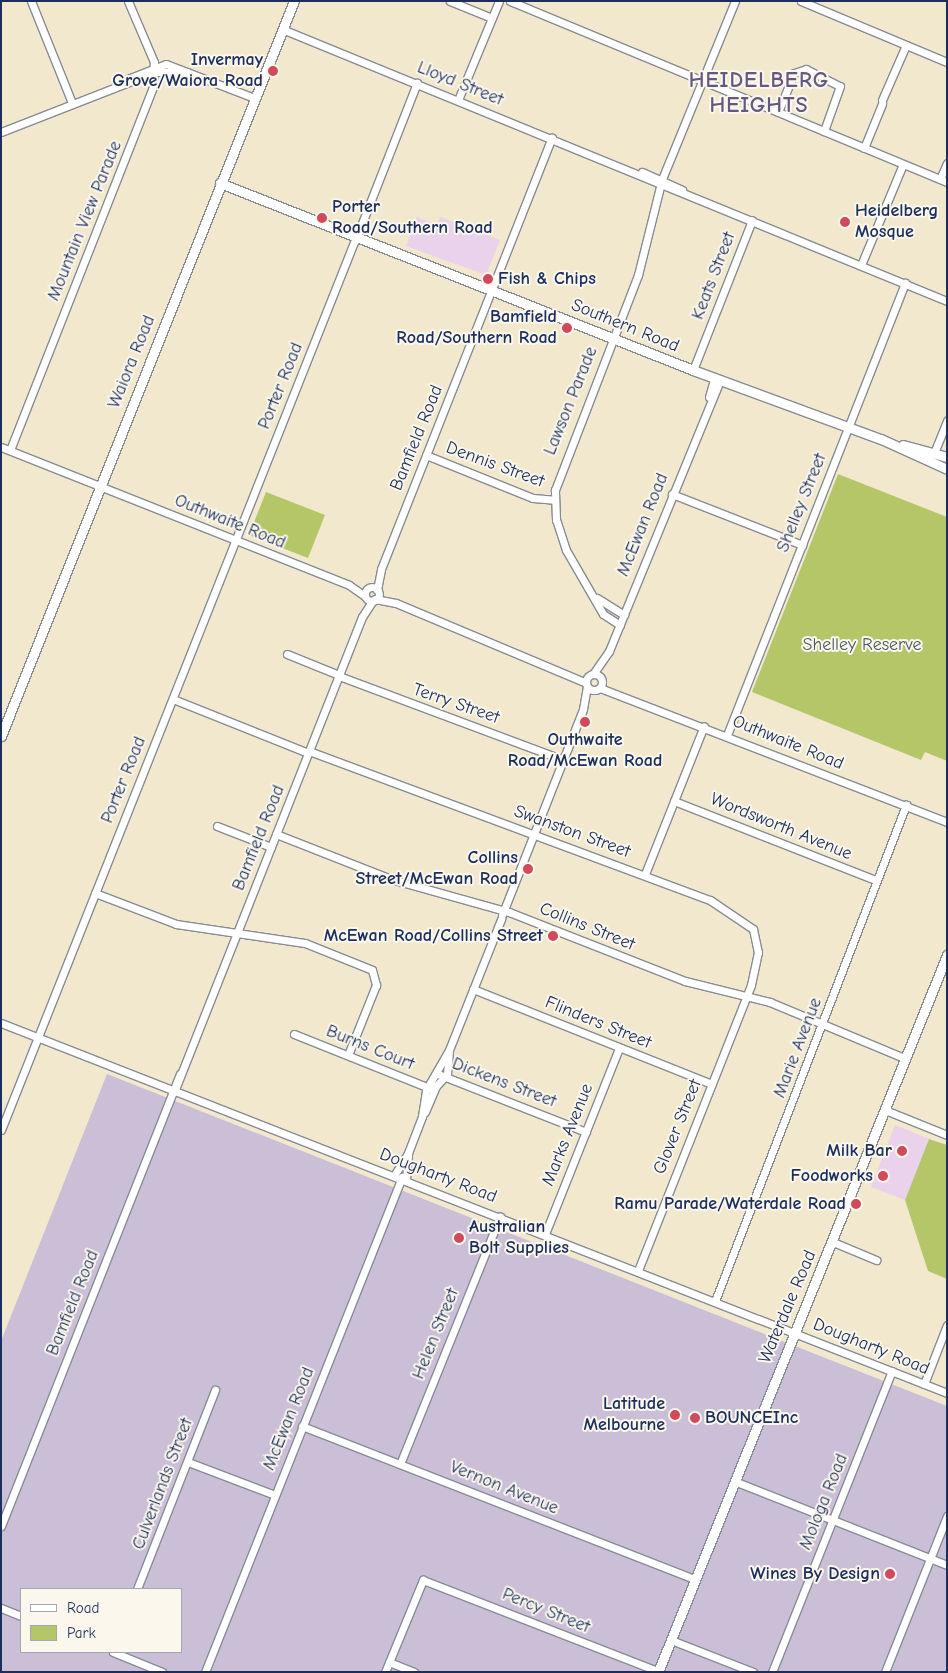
<!DOCTYPE html>
<html>
<head>
<meta charset="utf-8">
<style>
  body { margin:0 }
  #map { position:relative; width:948px; height:1673px; overflow:hidden; background:#f1e8ce; font-family:"Comic Neue",sans-serif }
  div>[style] { position:absolute }
  [style*='--x'] { left:calc(var(--x)*1px); top:calc(var(--y)*1px); width:calc(var(--w)*1px); rotate:calc(var(--a)*1deg) }
  .built>* { inset:0; background:#ead1ec }
  .industrial>* { inset:0; background:#cabfd6 }
  .green>* { inset:0; background:#b5c669 }
  .roads { filter:drop-shadow(1px 0 #868c96) drop-shadow(-1px 0 #868c96) drop-shadow(0 1px #868c96) drop-shadow(0 -1px #868c96) }
  .minor>* { height:7px; margin:-3.5px; padding:0 3.5px; transform-origin:3.5px; border-radius:3.5px; background:#fff }
  .minor>.ring { margin:-3.5px; padding:0; box-sizing:content-box; background:none; border:7px solid #fff; border-radius:50% }
  .major>* { height:9px; margin:-4.5px; padding:0 4.5px; transform-origin:4.5px; border-radius:4.5px; background:#fff }
  .dots>* { width:14px; height:14px; translate:-50% -50%; box-sizing:border-box; border:2px solid #fbf7ec; border-radius:50% }
  span { translate:-50% -50%; white-space:nowrap; text-align:center; line-height:1.15; -webkit-text-stroke:4px #fbf7ec; paint-order:stroke }
  .poi-label { font-size:18px; color:#1b2f5e; font-weight:700 }
  .right { translate:-100% -50%; text-align:right }
  .left { translate:0 -50%; text-align:left }
  .street-label { font-size:18px; color:#1b2f5e }
  .park-label { font-size:18px; color:#495c61 }
  .district-label { font-size:22px; color:#635882; font-weight:700; letter-spacing:1px }
  .frame { position:absolute; inset:0; border:2px solid #1b2f5e; pointer-events:none }
  .legend { position:absolute; left:20px; top:1588px; width:162px; height:65px; box-sizing:border-box; background:#fbf7ec; border:1px solid #a1a7b3; margin:0; padding:6px 9px; list-style:none; font-size:15px; color:#1b2f5e }
  .legend li { display:flex; align-items:center; gap:10px; height:25px }
  .legend b { width:25px; border:1px solid #a1a7b3 }
</style>
</head>
<body>
<div id="map">
  <div class="built">
    <div style="clip-path:polygon(417px 217px,437px 225px,440px 217px,500px 240px,486px 275px,406px 246px)"></div>
    <div style="clip-path:polygon(895px 1125px,929px 1139px,905px 1200px,871px 1187px)"></div>
  </div>
  <div class="industrial">
    <div style="clip-path:polygon(evenodd,107px 1074px,947px 1406px,947px 1672px,1px 1672px,1px 1341px,107px 1074px,21px 1589px,181px 1589px,181px 1652px,21px 1652px,21px 1589px)"></div>
  </div>
  <div class="green">
    <div style="clip-path:polygon(838px 474px,947px 517px,947px 761px,925px 752px,921px 760px,752px 692px)"></div>
    <div style="clip-path:polygon(266px 492px,325px 515px,308px 558px,249px 535px)"></div>
    <div style="clip-path:polygon(929px 1139px,947px 1145px,947px 1279px,928px 1271px,905px 1200px)"></div>
  </div>
  <div class="roads">
    <div class="minor">
      <div style="--x:31;--y:1;--w:110;--a:68.1"></div>
      <div style="--x:450;--y:1;--w:45;--a:22"></div>
      <div style="--x:510;--y:1;--w:473;--a:22.5"></div>
      <div style="--x:801;--y:1;--w:158;--a:22.7"></div>
      <div style="--x:282;--y:29;--w:718;--a:22.25"></div>
      <div style="--x:125;--y:80;--w:44;--a:-21.3"></div>
      <div style="--x:166;--y:64;--w:94;--a:21.1"></div>
      <div style="--x:458;--y:100;--w:107;--a:-67.5"></div>
      <div style="--x:882;--y:100;--w:60;--a:-66.4"></div>
      <div style="--x:778;--y:112;--w:42;--a:-67.7"></div>
      <div style="--x:794;--y:73;--w:13;--a:-18"></div>
      <div style="--x:806;--y:69;--w:38;--a:27"></div>
      <div style="--x:840;--y:86;--w:48;--a:109.6"></div>
      <div style="--x:1;--y:132;--w:165;--a:-21.3"></div>
      <div style="--x:155;--y:72;--w:32;--a:0"></div>
      <div style="--x:864;--y:148;--w:48;--a:-67.8"></div>
      <div style="--x:642;--y:172;--w:44;--a:24.2"></div>
      <div style="--x:940;--y:179;--w:17;--a:-66"></div>
      <div style="--x:355;--y:241;--w:170;--a:-68.6"></div>
      <div style="--x:861;--y:265;--w:109;--a:-67.4"></div>
      <div style="--x:693;--y:370;--w:161;--a:-68.5"></div>
      <div style="--x:709;--y:397;--w:19;--a:-74"></div>
      <div style="--x:1;--y:447;--w:374;--a:21.6"></div>
      <div style="--x:349;--y:585;--w:19;--a:35"></div>
      <div style="--x:10;--y:450;--w:390;--a:-68.5"></div>
      <div style="--x:153;--y:87;--w:25;--a:-88"></div>
      <div style="--x:154;--y:62;--w:66;--a:-113.1"></div>
      <div style="--x:934;--y:453;--w:35;--a:-68"></div>
      <div style="--x:426;--y:455;--w:115;--a:21.9"></div>
      <div style="--x:533;--y:498;--w:21;--a:5"></div>
      <div style="--x:672;--y:494;--w:140;--a:21.4"></div>
      <div class="ring" style="left:365px;top:587px;width:7px;height:7px"></div>
      <div style="--x:377;--y:590;--w:21;--a:-79"></div>
      <div style="--x:381;--y:569;--w:464;--a:-68.4"></div>
      <div style="--x:597;--y:598;--w:32;--a:32"></div>
      <div style="--x:375;--y:599;--w:21;--a:11"></div>
      <div style="--x:396;--y:603;--w:206;--a:22.8"></div>
      <div style="--x:620;--y:625;--w:20;--a:-147"></div>
      <div style="--x:603;--y:614;--w:74;--a:-120"></div>
      <div style="--x:566;--y:550;--w:32;--a:-108"></div>
      <div style="--x:556;--y:520;--w:30;--a:-92"></div>
      <div style="--x:555;--y:490;--w:230;--a:-68.9"></div>
      <div style="--x:638;--y:275;--w:99;--a:-76"></div>
      <div style="--x:662;--y:179;--w:192;--a:-67.7"></div>
      <div style="--x:287;--y:654;--w:56;--a:22"></div>
      <div class="ring" style="left:586px;top:674px;width:9px;height:9px"></div>
      <div style="--x:593;--y:674;--w:28;--a:-55"></div>
      <div style="--x:609;--y:651;--w:293;--a:-67.7"></div>
      <div style="--x:339;--y:676;--w:240;--a:20.5"></div>
      <div style="--x:600;--y:688;--w:372;--a:21.1"></div>
      <div style="--x:173;--y:699;--w:145;--a:21.8"></div>
      <div style="--x:727;--y:735;--w:486;--a:-68.5"></div>
      <div style="--x:309;--y:751;--w:428;--a:20.4"></div>
      <div style="--x:710;--y:900;--w:52;--a:34"></div>
      <div style="--x:753;--y:929;--w:24;--a:78"></div>
      <div style="--x:758;--y:952;--w:34;--a:102"></div>
      <div style="--x:751;--y:985;--w:307;--a:111.6"></div>
      <div style="--x:674;--y:801;--w:217;--a:21.4"></div>
      <div style="--x:217;--y:826;--w:58;--a:21.3"></div>
      <div style="--x:276;--y:834;--w:123;--a:21.4"></div>
      <div style="--x:391;--y:879;--w:123;--a:15.6"></div>
      <div style="--x:509;--y:912;--w:189;--a:21.4"></div>
      <div style="--x:685;--y:981;--w:88;--a:13.9"></div>
      <div style="--x:770;--y:1002;--w:147;--a:22.7"></div>
      <div style="--x:645;--y:874;--w:159;--a:-68.3"></div>
      <div style="--x:95;--y:893;--w:87;--a:20.9"></div>
      <div style="--x:176;--y:924;--w:130;--a:8.4"></div>
      <div style="--x:305;--y:943;--w:72;--a:21.9"></div>
      <div style="--x:372;--y:970;--w:16;--a:75"></div>
      <div style="--x:376;--y:985;--w:75;--a:111.8"></div>
      <div style="--x:502;--y:915;--w:221;--a:-68.5"></div>
      <div style="--x:583;--y:709;--w:23;--a:-80"></div>
      <div style="--x:473;--y:989;--w:257;--a:21.7"></div>
      <div style="--x:1;--y:1023;--w:1016;--a:21.36"></div>
      <div style="--x:294;--y:1034;--w:151;--a:21.8"></div>
      <div style="--x:438;--y:1074;--w:159;--a:21.4"></div>
      <div style="--x:174;--y:1092;--w:511;--a:-68.41"></div>
      <div style="--x:362;--y:617;--w:20;--a:-57"></div>
      <div style="--x:885;--y:1110;--w:67;--a:22"></div>
      <div style="--x:425;--y:1112;--w:28;--a:-67"></div>
      <div style="--x:436;--y:1086;--w:16;--a:-47"></div>
      <div style="--x:447;--y:1074;--w:21;--a:-85"></div>
      <div style="--x:1;--y:1130;--w:961;--a:-68.32"></div>
      <div style="--x:395;--y:1174;--w:25;--a:-58"></div>
      <div style="--x:408;--y:1153;--w:40;--a:-69"></div>
      <div style="--x:422;--y:1116;--w:26;--a:-81"></div>
      <div style="--x:426;--y:1090;--w:46;--a:-60.1"></div>
      <div style="--x:449;--y:1050;--w:141;--a:-68.3"></div>
      <div style="--x:406;--y:1179;--w:23;--a:-85"></div>
      <div style="--x:545;--y:1234;--w:200;--a:-68.3"></div>
      <div style="--x:833;--y:1242;--w:47;--a:22.7"></div>
      <div style="--x:715;--y:1301;--w:532;--a:-68.94"></div>
      <div style="--x:924;--y:1384;--w:63;--a:-68.7"></div>
      <div style="--x:302;--y:1426;--w:421;--a:21.3"></div>
      <div style="--x:188;--y:1462;--w:93;--a:20.8"></div>
      <div style="--x:400;--y:1464;--w:267;--a:-68"></div>
      <div style="--x:734;--y:1481;--w:229;--a:21.5"></div>
      <div style="--x:1;--y:1526;--w:486;--a:-68.4"></div>
      <div style="--x:137;--y:1589;--w:214;--a:-68.6"></div>
      <div style="--x:1;--y:1608;--w:22;--a:22"></div>
      <div style="--x:671;--y:1640;--w:88;--a:21.3"></div>
      <div style="--x:113;--y:1652;--w:53;--a:22.2"></div>
      <div style="--x:389;--y:1662;--w:27;--a:22"></div>
      <div style="--x:205;--y:1672;--w:533;--a:-68.3"></div>
      <div style="--x:385;--y:1672;--w:100;--a:-67.6"></div>
      <div style="--x:423;--y:1580;--w:252;--a:21.2"></div>
      <div style="--x:772;--y:1672;--w:324;--a:-68.3"></div>
      <div style="--x:885;--y:1672;--w:168;--a:-68.3"></div>
    </div>
    <div class="major">
      <div style="--x:220;--y:183;--w:509;--a:21.57"></div>
      <div style="--x:693;--y:370;--w:200;--a:20.2"></div>
      <div style="--x:881;--y:439;--w:72;--a:24.4"></div>
      <div style="--x:903;--y:445;--w:46;--a:15.3"></div>
      <div style="--x:1;--y:736;--w:791;--a:-68.27"></div>
      <div style="--x:658;--y:1672;--w:773;--a:-68.05"></div>
    </div>
  </div>
  <div class="dots">
    <div style="left:273px;top:71px;background:#d1495b"></div>
    <div style="left:322px;top:218px;background:#d1495b"></div>
    <div style="left:845px;top:222px;background:#d1495b"></div>
    <div style="left:488px;top:279px;background:#d1495b"></div>
    <div style="left:567px;top:328px;background:#d1495b"></div>
    <div style="left:585px;top:722px;background:#d1495b"></div>
    <div style="left:528px;top:869px;background:#d1495b"></div>
    <div style="left:553px;top:936px;background:#d1495b"></div>
    <div style="left:902px;top:1151px;background:#d1495b"></div>
    <div style="left:883px;top:1176px;background:#d1495b"></div>
    <div style="left:856px;top:1204px;background:#d1495b"></div>
    <div style="left:459px;top:1238px;background:#d1495b"></div>
    <div style="left:675px;top:1415px;background:#d1495b"></div>
    <div style="left:695px;top:1418px;background:#d1495b"></div>
    <div style="left:890px;top:1574px;background:#d1495b"></div>
  </div>
  <div class="poi-label">
    <span class="right" style="left:263px;top:71px">Invermay<br>Grove/Waiora Road</span>
    <span class="left" style="left:332px;top:218px">Porter<br>Road/Southern Road</span>
    <span class="left" style="left:855px;top:222px">Heidelberg<br>Mosque</span>
    <span class="left" style="left:498px;top:279px">Fish &amp; Chips</span>
    <span class="right" style="left:557px;top:328px">Bamfield<br>Road/Southern Road</span>
    <span style="left:585px;top:751px">Outhwaite<br>Road/McEwan Road</span>
    <span class="right" style="left:518px;top:869px">Collins<br>Street/McEwan Road</span>
    <span class="right" style="left:543px;top:936px">McEwan Road/Collins Street</span>
    <span class="right" style="left:892px;top:1151px">Milk Bar</span>
    <span class="right" style="left:873px;top:1176px">Foodworks</span>
    <span class="right" style="left:846px;top:1204px">Ramu Parade/Waterdale Road</span>
    <span class="left" style="left:469px;top:1238px">Australian<br>Bolt Supplies</span>
    <span class="right" style="left:665px;top:1415px">Latitude<br>Melbourne</span>
    <span class="left" style="left:705px;top:1418px">BOUNCEInc</span>
    <span class="right" style="left:880px;top:1574px">Wines By Design</span>
  </div>
  <div class="street-label">
    <span style="left:460px;top:84px;rotate:22deg">Lloyd Street</span>
    <span style="left:85px;top:221px;rotate:-68deg">Mountain View Parade</span>
    <span style="left:714px;top:276px;rotate:-69deg">Keats Street</span>
    <span style="left:625px;top:326px;rotate:22deg">Southern Road</span>
    <span style="left:132px;top:362px;rotate:-68deg">Waiora Road</span>
    <span style="left:281px;top:386px;rotate:-68deg">Porter Road</span>
    <span style="left:571px;top:401px;rotate:-68deg">Lawson Parade</span>
    <span style="left:417px;top:438px;rotate:-68deg">Bamfield Road</span>
    <span style="left:495px;top:465px;rotate:20deg">Dennis Street</span>
    <span style="left:802px;top:503px;rotate:-68deg">Shelley Street</span>
    <span style="left:230px;top:522px;rotate:22deg">Outhwaite Road</span>
    <span style="left:643px;top:525px;rotate:-68deg">McEwan Road</span>
    <span style="left:456px;top:704px;rotate:19deg">Terry Street</span>
    <span style="left:788px;top:743px;rotate:22deg">Outhwaite Road</span>
    <span style="left:124px;top:780px;rotate:-68deg">Porter Road</span>
    <span style="left:781px;top:827px;rotate:22deg">Wordsworth Avenue</span>
    <span style="left:572px;top:832px;rotate:20deg">Swanston Street</span>
    <span style="left:259px;top:838px;rotate:-68deg">Bamfield Road</span>
    <span style="left:587px;top:927px;rotate:22deg">Collins Street</span>
    <span style="left:598px;top:1023px;rotate:22deg">Flinders Street</span>
    <span style="left:370px;top:1048px;rotate:22deg">Burns Court</span>
    <span style="left:798px;top:1048px;rotate:-69deg">Marie Avenue</span>
    <span style="left:504px;top:1083px;rotate:21deg">Dickens Street</span>
    <span style="left:678px;top:1127px;rotate:-68deg">Glover Street</span>
    <span style="left:568px;top:1135px;rotate:-68deg">Marks Avenue</span>
    <span style="left:438px;top:1176px;rotate:21deg">Dougharty Road</span>
    <span style="left:73px;top:1303px;rotate:-68deg">Bamfield Road</span>
    <span style="left:788px;top:1307px;rotate:-67deg">Waterdale Road</span>
    <span style="left:436px;top:1334px;rotate:-68deg">Helen Street</span>
    <span style="left:871px;top:1347px;rotate:22deg">Dougharty Road</span>
    <span style="left:289px;top:1419px;rotate:-68deg">McEwan Road</span>
    <span style="left:163px;top:1484px;rotate:-69deg">Culverlands Street</span>
    <span style="left:504px;top:1488px;rotate:22deg">Vernon Avenue</span>
    <span style="left:824px;top:1502px;rotate:-68deg">Mologa Road</span>
    <span style="left:546px;top:1611px;rotate:22deg">Percy Street</span>
  </div>
  <div class="park-label">
    <span style="left:862px;top:645px">Shelley Reserve</span>
  </div>
  <div class="district-label">
    <span style="left:759px;top:93px">HEIDELBERG<br>HEIGHTS</span>
  </div>
  <div class="frame"></div>
  <ul class="legend">
  <li><b style="height:6px;background:#fff"></b>Road</li>
  <li><b style="height:14px;background:#b5c669"></b>Park</li>
  </ul>
</div>
</body>
</html>
